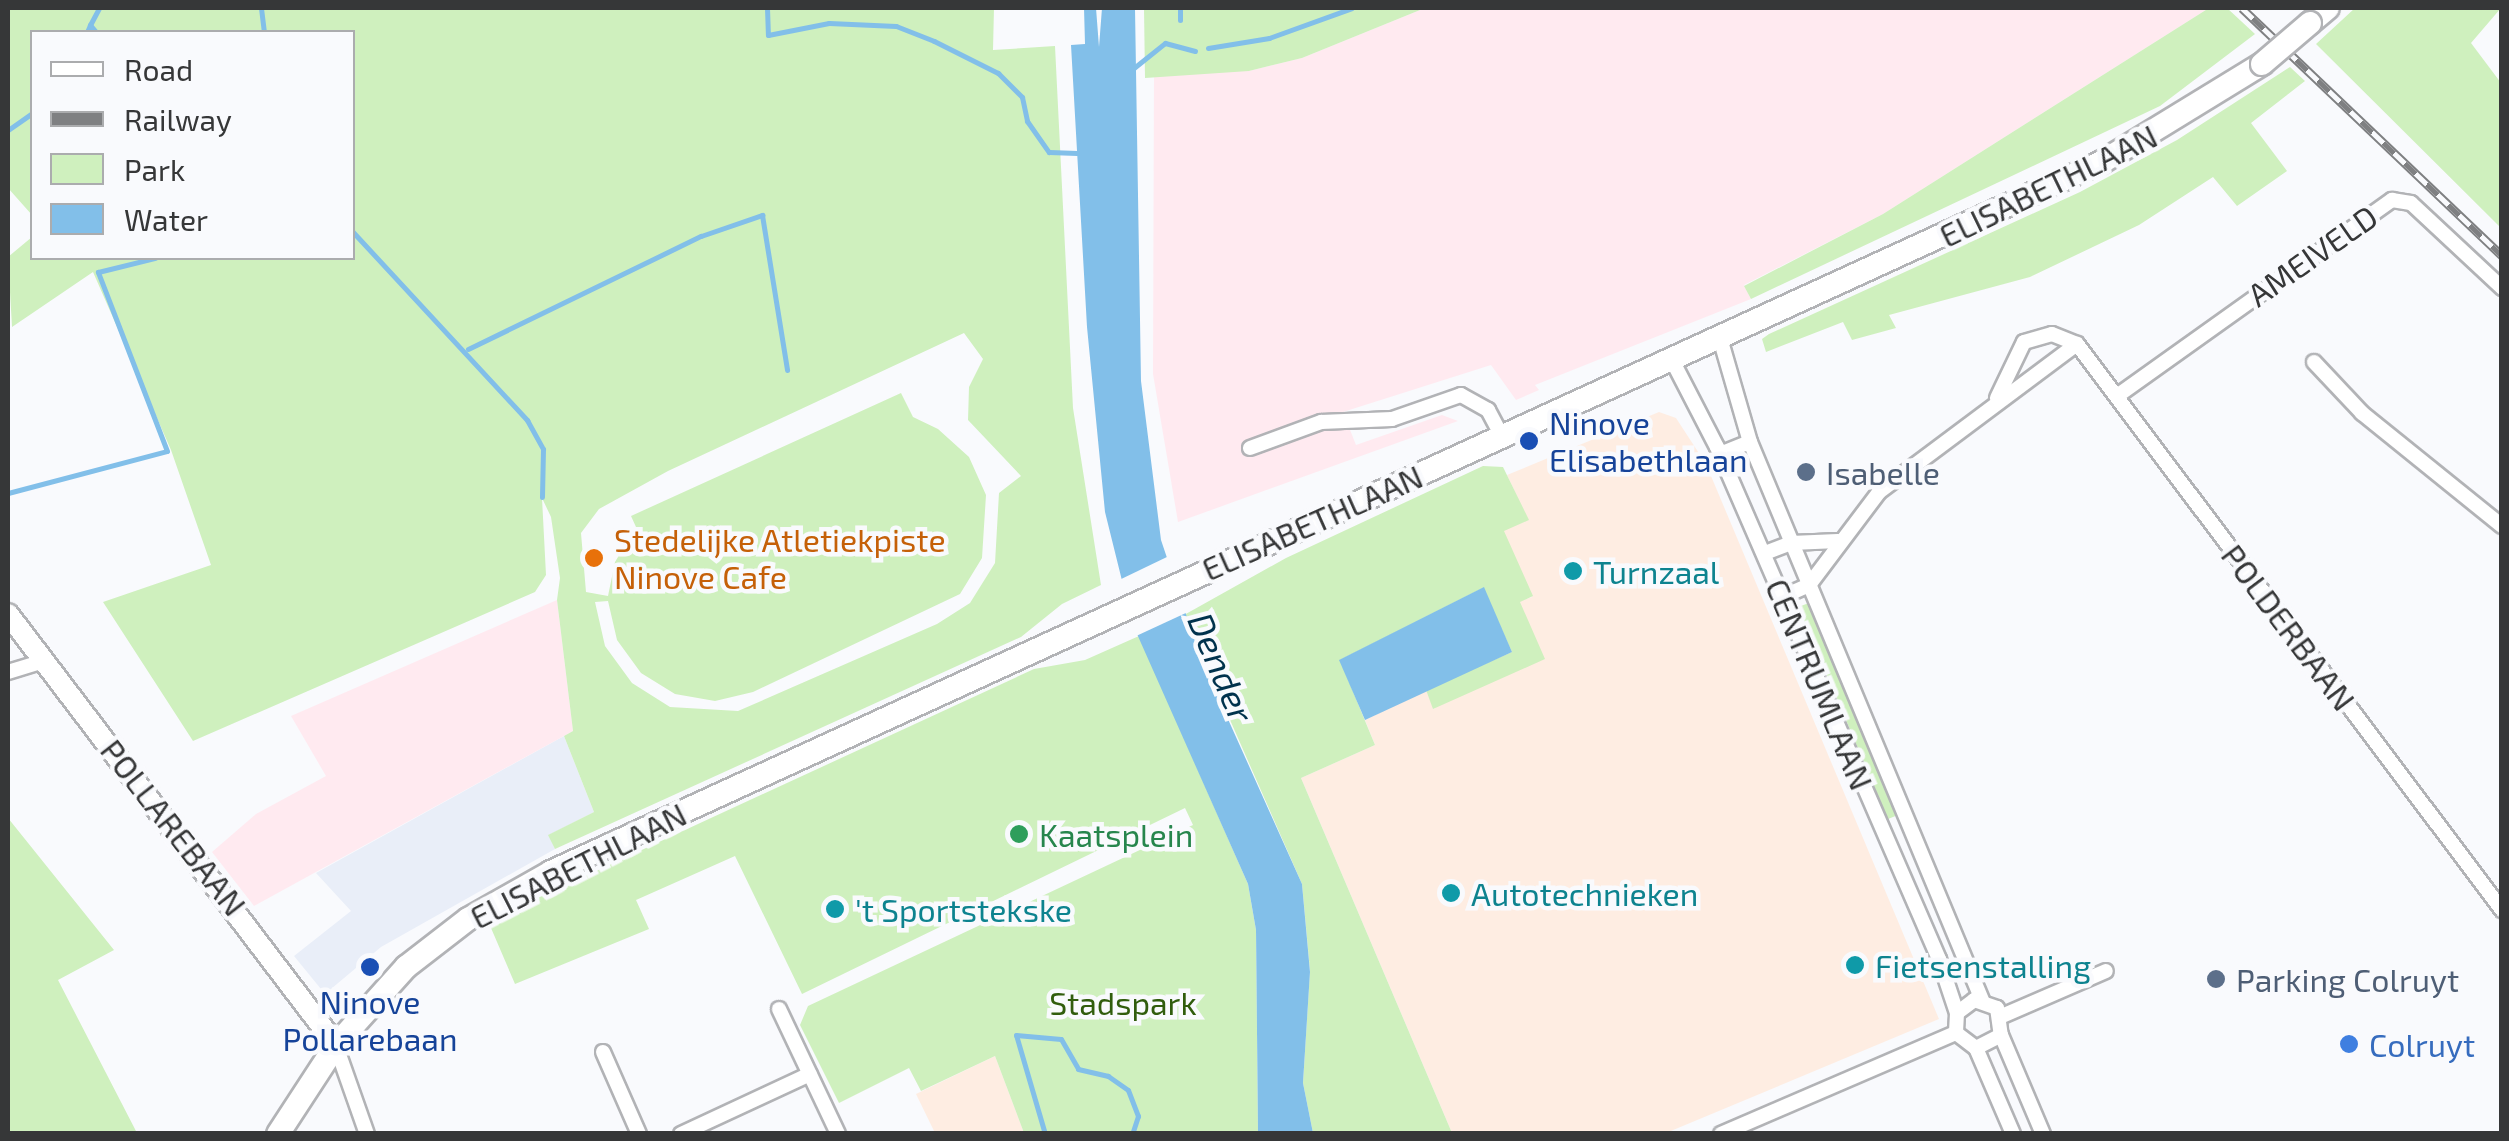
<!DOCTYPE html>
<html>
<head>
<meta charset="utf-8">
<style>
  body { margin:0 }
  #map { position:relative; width:2509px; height:1141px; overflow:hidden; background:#f9fafd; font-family:"Exo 2",sans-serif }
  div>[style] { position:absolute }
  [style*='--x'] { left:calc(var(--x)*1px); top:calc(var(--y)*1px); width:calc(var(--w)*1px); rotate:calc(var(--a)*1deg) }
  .built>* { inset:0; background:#e9eef8 }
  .industrial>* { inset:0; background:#ffeaf0 }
  .education>* { inset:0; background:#feede2 }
  .green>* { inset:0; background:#cff0be }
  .water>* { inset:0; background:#82bfe9 }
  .pier>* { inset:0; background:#f9fafd }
  .stream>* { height:5px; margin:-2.5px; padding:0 2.5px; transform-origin:2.5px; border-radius:2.5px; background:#82bfe9 }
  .roads { filter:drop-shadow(2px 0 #b2b3b6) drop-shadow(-2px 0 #b2b3b6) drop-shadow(0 2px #b2b3b6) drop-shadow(0 -2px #b2b3b6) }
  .street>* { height:14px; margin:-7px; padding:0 7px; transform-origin:7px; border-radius:7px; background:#fff }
  .secondary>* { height:20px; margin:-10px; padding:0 10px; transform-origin:10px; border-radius:10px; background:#fff }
  .primary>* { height:22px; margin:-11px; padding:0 11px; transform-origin:11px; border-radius:11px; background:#fff }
  .rail>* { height:9px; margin-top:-4.5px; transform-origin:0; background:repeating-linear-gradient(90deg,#f9fafd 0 15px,#7f8082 0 30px); box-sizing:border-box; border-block:2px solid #7f8082 }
  .bridges { filter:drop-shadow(2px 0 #b2b3b6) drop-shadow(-2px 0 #b2b3b6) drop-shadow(0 2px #b2b3b6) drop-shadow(0 -2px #b2b3b6) }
  .primary-bridge>* { height:22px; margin:-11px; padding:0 11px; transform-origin:11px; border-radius:11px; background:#fff }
  .dots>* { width:28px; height:28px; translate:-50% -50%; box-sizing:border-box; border:5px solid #f9fafd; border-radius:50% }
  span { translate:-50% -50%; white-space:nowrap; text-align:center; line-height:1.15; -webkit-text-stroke:9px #f9fafd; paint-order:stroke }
  .street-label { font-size:32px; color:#363738 }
  .transit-label { font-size:32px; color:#164399 }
  .left { translate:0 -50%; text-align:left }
  .service-label { font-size:32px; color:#4e5e75 }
  .food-label { font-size:32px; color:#c56008 }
  .culture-label { font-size:32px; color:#0d838f }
  .leisure-label { font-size:32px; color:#27864d }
  .park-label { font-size:32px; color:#315d0d }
  .shop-label { font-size:32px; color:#366cbe }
  .water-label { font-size:35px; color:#00324d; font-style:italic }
  .frame { position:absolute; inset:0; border:10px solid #363738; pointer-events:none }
  .legend { position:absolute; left:30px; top:30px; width:325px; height:230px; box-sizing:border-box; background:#f9fafd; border:2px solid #abacae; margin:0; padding:12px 18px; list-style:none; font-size:30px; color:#363738 }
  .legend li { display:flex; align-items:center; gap:20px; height:50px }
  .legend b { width:50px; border:2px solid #abacae }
</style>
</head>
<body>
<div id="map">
  <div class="built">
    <div style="clip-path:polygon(564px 736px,594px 812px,549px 835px,555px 849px,381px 947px,325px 994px,294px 956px,351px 911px,316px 873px)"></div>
  </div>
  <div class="industrial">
    <div style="clip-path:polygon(1425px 8px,2209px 8px,1883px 214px,1744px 285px,1751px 299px,1535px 385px,1539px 390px,1516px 400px,1491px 365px,1343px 412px,1356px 445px,1442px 415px,1458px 421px,1178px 522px,1153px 374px,1154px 70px,1249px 71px,1302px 58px)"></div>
    <div style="clip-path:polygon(557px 600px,573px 731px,254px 906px,212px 852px,256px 814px,326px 776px,291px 716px)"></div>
  </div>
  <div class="education">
    <div style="clip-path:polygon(1659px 412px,1676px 418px,1706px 464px,1939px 1019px,1666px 1133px,1452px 1133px,1301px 778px,1375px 745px,1365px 720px,1426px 690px,1434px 709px,1520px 601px,1532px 597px,1503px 530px,1528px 520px,1507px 475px)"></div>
    <div style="clip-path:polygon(995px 1056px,1024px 1133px,935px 1133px,916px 1094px)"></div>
  </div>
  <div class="green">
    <div style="clip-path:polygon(evenodd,8px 8px,994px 8px,993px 50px,1055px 46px,1073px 408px,1101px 585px,1062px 604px,1021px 637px,555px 849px,548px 835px,594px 812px,564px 736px,573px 731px,557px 600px,560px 578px,551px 517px,542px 498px,546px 575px,535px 592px,193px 741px,103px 602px,211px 565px,171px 450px,93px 272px,12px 327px,8px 257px,32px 237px,32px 258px,352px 258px,352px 32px,32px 32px,32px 215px,8px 188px,8px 8px,964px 333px,983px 359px,969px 387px,968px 420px,1021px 476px,999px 493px,995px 563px,970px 603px,937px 624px,738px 711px,670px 707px,632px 683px,605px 646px,595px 602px,608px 601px,617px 640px,641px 673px,675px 694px,715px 701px,753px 692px,960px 594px,982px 558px,986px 495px,969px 457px,938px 429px,913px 417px,901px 393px,631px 516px,636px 527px,615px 562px,608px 596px,586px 592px,581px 533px,599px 509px,668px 471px,964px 333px)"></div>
    <div style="clip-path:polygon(1144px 8px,1425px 8px,1302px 58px,1249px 71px,1145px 78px)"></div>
    <div style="clip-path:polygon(2209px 8px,2227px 8px,2255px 34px,2160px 106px,1751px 299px,1744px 286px,1883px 214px)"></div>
    <div style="clip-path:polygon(2355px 8px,2501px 8px,2471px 43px,2501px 83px,2501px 228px,2316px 44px)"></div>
    <div style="clip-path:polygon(2290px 67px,2305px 81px,2251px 123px,2287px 171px,2237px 206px,2213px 177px,2139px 225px,2030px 277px,1889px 315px,1896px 328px,1852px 340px,1843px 322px,1766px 352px,1762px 339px,1769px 334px,2080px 192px,2177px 140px)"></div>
    <div style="clip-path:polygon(1483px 466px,1503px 467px,1529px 520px,1504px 531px,1533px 596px,1520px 602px,1545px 659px,1433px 709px,1426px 690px,1512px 652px,1483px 588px,1340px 660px,1375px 745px,1301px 778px,1452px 1133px,1313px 1133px,1303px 1083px,1310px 971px,1302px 884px,1184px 615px,1286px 558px)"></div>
    <div style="clip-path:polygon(1809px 603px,1898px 815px,1888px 819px,1798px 607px)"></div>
    <div style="clip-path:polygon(1139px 636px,1248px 884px,1256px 930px,1258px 1133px,1024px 1133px,995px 1056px,921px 1091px,909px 1068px,839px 1103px,800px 1025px,808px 1006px,1193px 825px,1185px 808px,802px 994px,735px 856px,636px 900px,649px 929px,515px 984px,488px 921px,1034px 669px,1085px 660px)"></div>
    <div style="clip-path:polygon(8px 818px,114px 950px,58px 980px,137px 1133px,8px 1133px)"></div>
  </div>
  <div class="water">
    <div style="clip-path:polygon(1084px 8px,1096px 8px,1099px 47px,1102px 8px,1135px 8px,1141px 381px,1161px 540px,1201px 659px,1302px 884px,1310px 972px,1303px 1083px,1313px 1133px,1258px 1133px,1256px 930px,1248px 884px,1133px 625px,1105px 512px,1087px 327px,1071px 45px,1085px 44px)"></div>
    <div style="clip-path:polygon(1484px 587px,1512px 652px,1365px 720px,1339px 660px)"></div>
  </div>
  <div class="pier">
    <div style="clip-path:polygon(1169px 556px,1188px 612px,1134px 637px,1115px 582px)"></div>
  </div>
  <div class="stream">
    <div style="--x:261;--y:8;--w:24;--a:83"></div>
    <div style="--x:767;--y:8;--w:27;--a:88"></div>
    <div style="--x:768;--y:35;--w:62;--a:-11.1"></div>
    <div style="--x:829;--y:23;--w:67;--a:2.6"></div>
    <div style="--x:896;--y:26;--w:41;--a:21.5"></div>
    <div style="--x:934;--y:41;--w:72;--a:26.6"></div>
    <div style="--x:998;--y:73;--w:34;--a:45"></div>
    <div style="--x:1022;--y:97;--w:25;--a:78"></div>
    <div style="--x:1027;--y:121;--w:38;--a:55"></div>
    <div style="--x:1049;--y:152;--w:28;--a:2"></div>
    <div style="--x:1180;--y:20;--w:12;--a:-90"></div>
    <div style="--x:90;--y:25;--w:19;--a:-62"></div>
    <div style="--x:87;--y:32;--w:8;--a:-67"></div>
    <div style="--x:90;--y:25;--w:9;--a:49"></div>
    <div style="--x:1208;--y:48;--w:62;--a:-9.3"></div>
    <div style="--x:1269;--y:38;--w:88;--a:-19.9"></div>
    <div style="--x:1130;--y:71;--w:45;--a:-38.7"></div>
    <div style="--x:1165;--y:43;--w:31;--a:15"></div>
    <div style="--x:8;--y:130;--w:29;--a:-35"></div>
    <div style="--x:352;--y:231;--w:258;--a:47.2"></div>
    <div style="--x:527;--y:420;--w:33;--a:61"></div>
    <div style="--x:543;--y:449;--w:48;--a:91.2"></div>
    <div style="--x:468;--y:349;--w:259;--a:-25.9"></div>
    <div style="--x:701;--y:236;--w:65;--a:-19"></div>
    <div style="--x:762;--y:215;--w:157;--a:80.8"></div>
    <div style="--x:8;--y:493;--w:164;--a:-14.8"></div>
    <div style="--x:167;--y:451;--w:192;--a:-111.1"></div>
    <div style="--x:98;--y:272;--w:59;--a:-13.8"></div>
    <div style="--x:1045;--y:1134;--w:103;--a:-106.3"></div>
    <div style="--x:1016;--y:1035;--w:45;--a:5.1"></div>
    <div style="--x:1061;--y:1039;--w:34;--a:60"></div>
    <div style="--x:1078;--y:1069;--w:31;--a:13"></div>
    <div style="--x:1108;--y:1076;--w:24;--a:35"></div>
    <div style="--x:1128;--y:1090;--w:28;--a:69"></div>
    <div style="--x:1138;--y:1116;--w:19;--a:108"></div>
  </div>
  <div class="roads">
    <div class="street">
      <div style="--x:1720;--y:338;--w:108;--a:73.9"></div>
      <div style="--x:1750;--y:442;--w:604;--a:67.42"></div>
      <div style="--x:1672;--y:360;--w:98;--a:62.7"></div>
      <div style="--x:1717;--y:447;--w:558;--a:66.56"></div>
      <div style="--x:1939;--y:959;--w:57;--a:71.6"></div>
      <div style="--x:1957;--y:1013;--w:20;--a:93"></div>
      <div style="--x:1956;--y:1033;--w:25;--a:37"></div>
      <div style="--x:1976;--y:1048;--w:28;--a:-27"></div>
      <div style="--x:2314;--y:362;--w:70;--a:46.7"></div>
      <div style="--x:2362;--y:413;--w:180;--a:38.9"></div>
      <div style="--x:2117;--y:396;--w:338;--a:-35.5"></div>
      <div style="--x:2392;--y:200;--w:19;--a:9"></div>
      <div style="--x:2411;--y:203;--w:125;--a:43"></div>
      <div style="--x:1997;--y:398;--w:62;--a:-64.3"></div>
      <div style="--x:2024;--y:342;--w:29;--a:-16"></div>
      <div style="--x:2052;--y:334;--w:27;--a:22"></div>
      <div style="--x:2077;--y:344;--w:708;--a:53.1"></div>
      <div style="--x:1250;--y:448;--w:76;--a:-20.1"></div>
      <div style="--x:1321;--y:422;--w:71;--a:-2.4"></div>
      <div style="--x:1392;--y:419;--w:73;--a:-19.2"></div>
      <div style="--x:1461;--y:395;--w:31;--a:29"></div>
      <div style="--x:1488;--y:410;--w:30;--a:62"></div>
      <div style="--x:1720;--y:454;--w:32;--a:-22"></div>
      <div style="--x:1765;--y:553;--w:28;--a:-21"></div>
      <div style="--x:1791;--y:543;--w:47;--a:-2.4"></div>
      <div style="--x:1782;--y:597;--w:30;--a:-24"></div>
      <div style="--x:1809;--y:585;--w:116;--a:-53"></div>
      <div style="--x:1879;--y:492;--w:247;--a:-36.8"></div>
      <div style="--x:8;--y:672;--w:37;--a:-17"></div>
      <div style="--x:779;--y:1009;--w:138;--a:64.7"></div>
      <div style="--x:1957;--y:1013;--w:21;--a:-37"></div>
      <div style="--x:1974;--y:1000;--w:24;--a:19"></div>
      <div style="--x:1997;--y:1008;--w:27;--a:82"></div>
      <div style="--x:2001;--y:1035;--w:108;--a:67"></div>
      <div style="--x:2002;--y:1016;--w:113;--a:-23.4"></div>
      <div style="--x:336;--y:1046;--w:93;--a:70.6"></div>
      <div style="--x:1976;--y:1048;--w:94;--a:66.7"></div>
      <div style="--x:603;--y:1052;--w:90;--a:66.3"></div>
      <div style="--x:681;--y:1134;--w:142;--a:-24.9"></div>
      <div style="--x:1721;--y:1134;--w:256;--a:-23.3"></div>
    </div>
    <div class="secondary">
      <div style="--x:8;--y:614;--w:542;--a:52.73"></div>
    </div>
    <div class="primary">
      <div style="--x:2310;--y:23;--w:23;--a:-40"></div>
      <div style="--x:278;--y:1134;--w:106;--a:-56.9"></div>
      <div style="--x:336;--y:1045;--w:105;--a:-48.1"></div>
      <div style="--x:406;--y:967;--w:78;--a:-37.7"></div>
      <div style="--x:468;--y:919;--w:95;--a:-29.5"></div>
      <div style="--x:551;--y:872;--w:1706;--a:-24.6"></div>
      <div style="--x:2102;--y:162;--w:188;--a:-31.5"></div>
    </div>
  </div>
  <div class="rail">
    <div style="--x:2242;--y:8;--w:359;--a:43.6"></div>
  </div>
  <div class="bridges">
    <div class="primary-bridge">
      <div style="--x:2262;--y:64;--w:63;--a:-40.5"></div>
    </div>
  </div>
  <div class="dots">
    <div style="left:1529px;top:441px;background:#1a4fb4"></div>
    <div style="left:1806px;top:472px;background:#5c6f8a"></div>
    <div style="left:594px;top:558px;background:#e8710a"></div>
    <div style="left:1573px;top:571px;background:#0f9aa8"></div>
    <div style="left:1019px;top:834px;background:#2e9e5b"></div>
    <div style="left:1451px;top:893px;background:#0f9aa8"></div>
    <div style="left:835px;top:909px;background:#0f9aa8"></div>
    <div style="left:1855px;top:965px;background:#0f9aa8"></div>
    <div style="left:370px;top:967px;background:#1a4fb4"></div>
    <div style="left:2216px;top:979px;background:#5c6f8a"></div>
    <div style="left:2349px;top:1044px;background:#3f7fe0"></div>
  </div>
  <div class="street-label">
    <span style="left:2048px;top:185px;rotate:-26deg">ELISABETHLAAN</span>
    <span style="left:2312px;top:255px;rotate:-35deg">AMEIVELD</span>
    <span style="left:1312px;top:522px;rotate:-24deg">ELISABETHLAAN</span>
    <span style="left:2289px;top:627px;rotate:53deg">POLDERBAAN</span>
    <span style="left:1820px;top:684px;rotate:67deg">CENTRUMLAAN</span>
    <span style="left:174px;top:827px;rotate:52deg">POLLAREBAAN</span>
    <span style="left:578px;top:865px;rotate:-27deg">ELISABETHLAAN</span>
  </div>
  <div class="transit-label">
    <span class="left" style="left:1549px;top:441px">Ninove<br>Elisabethlaan</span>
    <span style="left:370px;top:1020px">Ninove<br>Pollarebaan</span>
  </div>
  <div class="service-label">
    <span class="left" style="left:1826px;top:472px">Isabelle</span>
    <span class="left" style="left:2236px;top:979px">Parking Colruyt</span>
  </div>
  <div class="food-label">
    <span class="left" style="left:614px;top:558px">Stedelijke Atletiekpiste<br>Ninove Cafe</span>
  </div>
  <div class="culture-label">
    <span class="left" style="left:1593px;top:571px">Turnzaal</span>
    <span class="left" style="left:1471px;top:893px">Autotechnieken</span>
    <span class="left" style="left:855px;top:909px">'t Sportstekske</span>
    <span class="left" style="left:1875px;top:965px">Fietsenstalling</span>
  </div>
  <div class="leisure-label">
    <span class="left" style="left:1039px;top:834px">Kaatsplein</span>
  </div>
  <div class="park-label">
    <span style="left:1123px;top:1002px">Stadspark</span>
  </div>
  <div class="shop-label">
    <span class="left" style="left:2369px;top:1044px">Colruyt</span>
  </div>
  <div class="water-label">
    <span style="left:1222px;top:667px;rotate:67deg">Dender</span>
  </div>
  <div class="frame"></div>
  <ul class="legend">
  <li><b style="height:12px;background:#fff"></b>Road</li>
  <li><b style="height:12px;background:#7f8082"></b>Railway</li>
  <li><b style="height:28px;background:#cff0be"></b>Park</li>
  <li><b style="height:28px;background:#82bfe9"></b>Water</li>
  </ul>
</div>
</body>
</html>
